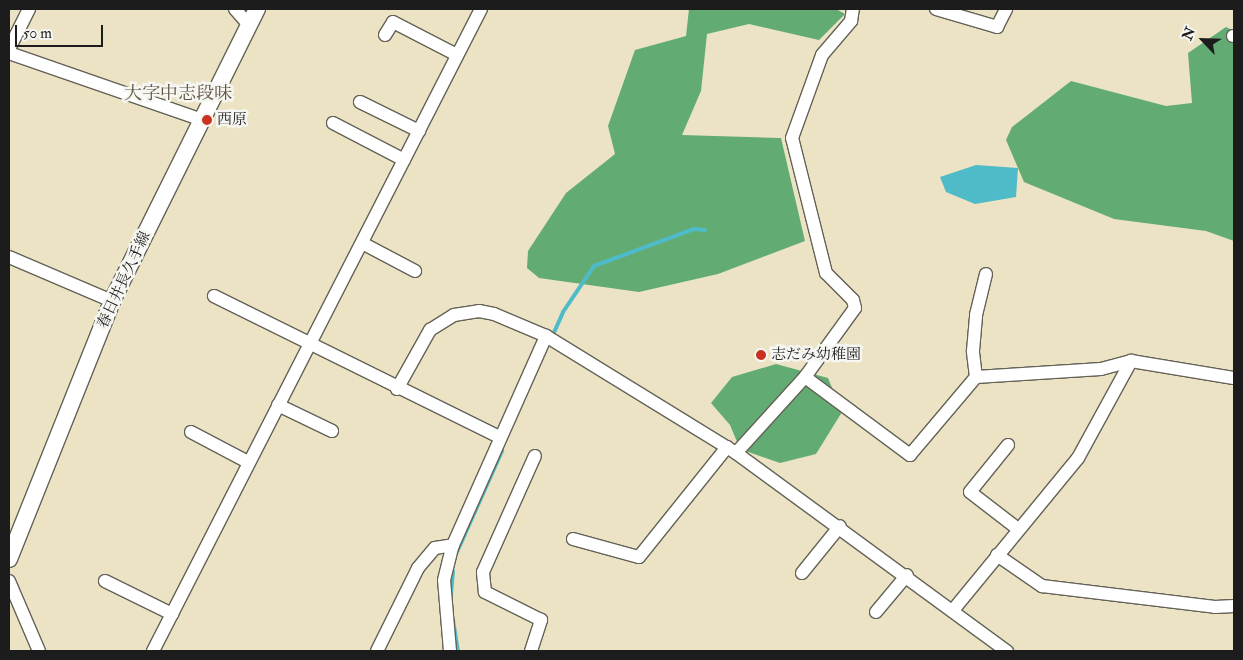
<!DOCTYPE html>
<html>
<head>
<meta charset="utf-8">
<style>
  body { margin:0 }
  #map { position:relative; width:1243px; height:660px; overflow:hidden; background:#ebe3c4; font-family:"IM FELL Double Pica","Noto Serif JP",serif }
  div>[style] { position:absolute }
  [style*='--x'] { left:calc(var(--x)*1px); top:calc(var(--y)*1px); width:calc(var(--w)*1px); rotate:calc(var(--a)*1deg) }
  .forest>* { inset:0; background:#62ac74 }
  .water>* { inset:0; background:#4fbbc9 }
  .stream>* { height:4px; margin:-2px; padding:0 2px; transform-origin:2px; border-radius:2px; background:#4fbbc9 }
  .roads { filter:drop-shadow(1px 0 #646257) drop-shadow(-1px 0 #646257) drop-shadow(0 1px #646257) drop-shadow(0 -1px #646257) }
  .minor>* { height:12px; margin:-6px; padding:0 6px; transform-origin:6px; border-radius:6px; background:#fff }
  .major>* { height:16px; margin:-8px; padding:0 8px; transform-origin:8px; border-radius:8px; background:#fff }
  .dots>* { width:14px; height:14px; translate:-50% -50%; box-sizing:border-box; border:2px solid #f6f6f2; border-radius:50% }
  span { translate:-50% -50%; white-space:nowrap; text-align:center; line-height:1.15; -webkit-text-stroke:5px #f6f6f2; paint-order:stroke }
  .poi-label { font-size:15px; color:#1c1c1c }
  .left { translate:0 -50%; text-align:left }
  .street-label { font-size:15px; color:#1c1c1c }
  .quarter-label { font-size:18px; color:#625442 }
  .frame { position:absolute; inset:0; border:10px solid #1c1c1c; pointer-events:none }
  .north { position:absolute; left:1178px; top:15px; width:50px; height:50px; -webkit-text-stroke:4px #f6f6f2; paint-order:stroke; rotate:294deg; font-size:14px; font-weight:700; line-height:20px; text-align:center; color:#1c1c1c }
  .north::after { content:''; display:block; margin:auto; width:18px; height:22px; background:#1c1c1c; clip-path:polygon(50% 0,100% 100%,50% 72%,0 100%) }
  .scale { position:absolute; left:15px; top:25px; width:88px; height:22px; box-sizing:border-box; border:2px solid #1c1c1c; border-top:0; padding-left:6px; font-size:15px; line-height:18px; white-space:nowrap; color:#1c1c1c; -webkit-text-stroke:4px #f6f6f2; paint-order:stroke }
</style>
</head>
<body>
<div id="map">
  <div class="forest">
    <div style="clip-path:polygon(689px 9px,836px 9px,845px 14px,819px 40px,749px 24px,707px 34px,701px 91px,682px 135px,781px 138px,805px 241px,718px 274px,639px 292px,539px 278px,527px 268px,528px 251px,566px 193px,615px 154px,608px 126px,635px 50px,686px 36px)"></div>
    <div style="clip-path:polygon(1226px 27px,1234px 31px,1234px 241px,1206px 231px,1114px 219px,1024px 182px,1006px 140px,1012px 127px,1071px 81px,1166px 106px,1192px 103px,1188px 53px)"></div>
    <div style="clip-path:polygon(776px 364px,828px 378px,842px 412px,816px 454px,780px 463px,740px 449px,730px 425px,711px 403px,732px 377px)"></div>
  </div>
  <div class="water">
    <div style="clip-path:polygon(976px 165px,1018px 168px,1016px 197px,975px 204px,946px 192px,940px 177px)"></div>
  </div>
  <div class="stream">
    <div style="--x:552;--y:337;--w:27;--a:-66"></div>
    <div style="--x:563;--y:312;--w:55;--a:-56"></div>
    <div style="--x:594;--y:266;--w:107;--a:-20.3"></div>
    <div style="--x:694;--y:229;--w:11;--a:5"></div>
    <div style="--x:457;--y:552;--w:111;--a:-66"></div>
    <div style="--x:451;--y:594;--w:23;--a:-85"></div>
    <div style="--x:453;--y:620;--w:31;--a:81"></div>
  </div>
  <div class="roads">
    <div class="minor">
      <div style="--x:235;--y:9;--w:21;--a:49"></div>
      <div style="--x:936;--y:9;--w:64;--a:16.4"></div>
      <div style="--x:997;--y:27;--w:20;--a:-63"></div>
      <div style="--x:385;--y:35;--w:15;--a:-58"></div>
      <div style="--x:393;--y:22;--w:72;--a:27.3"></div>
      <div style="--x:1233;--y:36;--w:1;--a:0"></div>
      <div style="--x:9;--y:49;--w:45;--a:-63.4"></div>
      <div style="--x:9;--y:53;--w:202;--a:19.1"></div>
      <div style="--x:360;--y:102;--w:66;--a:26.2"></div>
      <div style="--x:333;--y:123;--w:80;--a:27.5"></div>
      <div style="--x:362;--y:243;--w:60;--a:27.8"></div>
      <div style="--x:9;--y:257;--w:112;--a:23.1"></div>
      <div style="--x:214;--y:296;--w:318;--a:26.3"></div>
      <div style="--x:805;--y:377;--w:131;--a:36.6"></div>
      <div style="--x:910;--y:455;--w:102;--a:-49.8"></div>
      <div style="--x:976;--y:377;--w:125;--a:-3.7"></div>
      <div style="--x:1101;--y:369;--w:31;--a:-15"></div>
      <div style="--x:1131;--y:361;--w:104;--a:9.4"></div>
      <div style="--x:976;--y:377;--w:26;--a:-97"></div>
      <div style="--x:973;--y:351;--w:36;--a:-85"></div>
      <div style="--x:976;--y:315;--w:42;--a:-76.3"></div>
      <div style="--x:397;--y:389;--w:68;--a:-60.8"></div>
      <div style="--x:430;--y:330;--w:28;--a:-32"></div>
      <div style="--x:454;--y:315;--w:25;--a:-9"></div>
      <div style="--x:479;--y:311;--w:15;--a:11"></div>
      <div style="--x:494;--y:314;--w:56;--a:22.9"></div>
      <div style="--x:278;--y:405;--w:60;--a:25.7"></div>
      <div style="--x:191;--y:432;--w:64;--a:27.8"></div>
      <div style="--x:1008;--y:445;--w:60;--a:129"></div>
      <div style="--x:970;--y:492;--w:61;--a:37.6"></div>
      <div style="--x:736;--y:453;--w:103;--a:-47.8"></div>
      <div style="--x:805;--y:377;--w:85;--a:-54.1"></div>
      <div style="--x:855;--y:308;--w:8;--a:-104"></div>
      <div style="--x:853;--y:300;--w:38;--a:-135"></div>
      <div style="--x:826;--y:273;--w:139;--a:-104.1"></div>
      <div style="--x:792;--y:138;--w:88;--a:-70.1"></div>
      <div style="--x:822;--y:55;--w:45;--a:-49.5"></div>
      <div style="--x:851;--y:21;--w:12;--a:-81"></div>
      <div style="--x:573;--y:539;--w:68;--a:15.3"></div>
      <div style="--x:639;--y:557;--w:141;--a:-51.3"></div>
      <div style="--x:997;--y:555;--w:55;--a:34.6"></div>
      <div style="--x:1042;--y:586;--w:174;--a:6.9"></div>
      <div style="--x:1215;--y:607;--w:19;--a:-3"></div>
      <div style="--x:802;--y:573;--w:60;--a:-51"></div>
      <div style="--x:9;--y:581;--w:76;--a:66.8"></div>
      <div style="--x:105;--y:581;--w:75;--a:26.2"></div>
      <div style="--x:954;--y:609;--w:195;--a:-50.6"></div>
      <div style="--x:1078;--y:458;--w:111;--a:-61.3"></div>
      <div style="--x:876;--y:612;--w:48;--a:-50"></div>
      <div style="--x:153;--y:651;--w:721;--a:-62.94"></div>
      <div style="--x:377;--y:651;--w:93;--a:-63.7"></div>
      <div style="--x:418;--y:568;--w:26;--a:-50"></div>
      <div style="--x:435;--y:548;--w:18;--a:-9"></div>
      <div style="--x:450;--y:651;--w:71;--a:-94.8"></div>
      <div style="--x:444;--y:580;--w:36;--a:-76"></div>
      <div style="--x:453;--y:545;--w:229;--a:-66"></div>
      <div style="--x:546;--y:336;--w:223;--a:31.6"></div>
      <div style="--x:736;--y:453;--w:336;--a:36.2"></div>
      <div style="--x:531;--y:651;--w:33;--a:-72"></div>
      <div style="--x:541;--y:620;--w:63;--a:-153.4"></div>
      <div style="--x:485;--y:592;--w:20;--a:-96"></div>
      <div style="--x:483;--y:572;--w:127;--a:-65.9"></div>
    </div>
    <div class="major">
      <div style="--x:9;--y:559;--w:278;--a:-68.2"></div>
      <div style="--x:112;--y:301;--w:326;--a:-63.6"></div>
    </div>
  </div>
  <div class="dots">
    <div style="left:207px;top:120px;background:#c8321e"></div>
    <div style="left:761px;top:355px;background:#c8321e"></div>
  </div>
  <div class="poi-label">
    <span class="left" style="left:217px;top:120px">西原</span>
    <span class="left" style="left:771px;top:355px">志だみ幼稚園</span>
  </div>
  <div class="street-label">
    <span style="left:124px;top:280px;rotate:-65deg">春日井長久手線</span>
  </div>
  <div class="quarter-label">
    <span style="left:178px;top:94px">大字中志段味</span>
  </div>
  <div class="frame"></div>
  <div class="north">N</div>
  <div class="scale">50 m</div>
</div>
</body>
</html>
